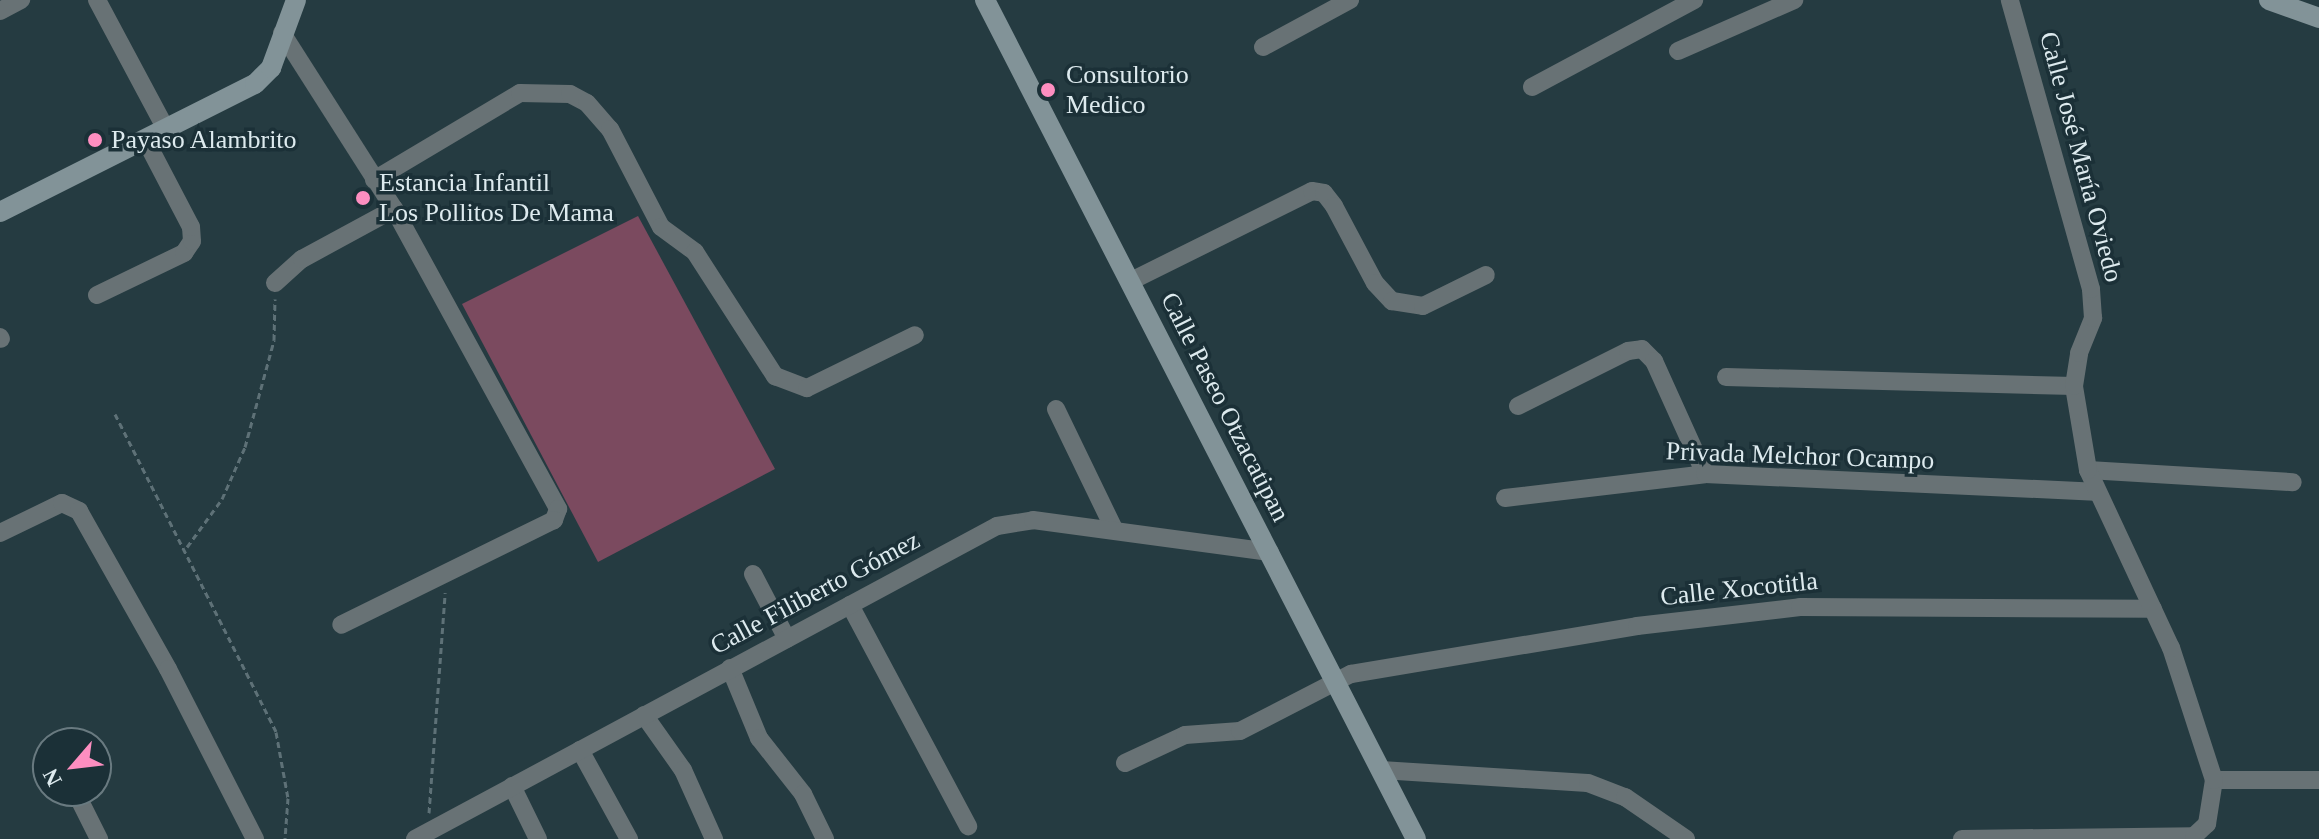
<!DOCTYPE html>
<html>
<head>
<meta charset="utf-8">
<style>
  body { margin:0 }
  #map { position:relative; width:2319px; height:839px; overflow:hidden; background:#253b41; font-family:Georgia,serif }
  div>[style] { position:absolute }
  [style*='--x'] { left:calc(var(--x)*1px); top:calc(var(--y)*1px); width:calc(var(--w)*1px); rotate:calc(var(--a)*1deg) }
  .green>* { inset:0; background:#7b4a5f }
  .path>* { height:3px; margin-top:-1.5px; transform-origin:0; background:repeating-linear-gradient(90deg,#5e7177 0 6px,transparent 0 10px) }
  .street>* { height:18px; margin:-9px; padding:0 9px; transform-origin:9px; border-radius:9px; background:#687275 }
  .secondary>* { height:20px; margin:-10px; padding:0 10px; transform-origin:10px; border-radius:10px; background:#829398 }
  .dots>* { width:22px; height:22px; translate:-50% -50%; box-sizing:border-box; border:4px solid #1b3037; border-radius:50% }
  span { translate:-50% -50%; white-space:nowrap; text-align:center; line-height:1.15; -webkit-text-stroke:7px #1b3037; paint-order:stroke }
  .poi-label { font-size:26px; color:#ddeaee }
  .left { translate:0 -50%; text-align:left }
  .street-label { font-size:26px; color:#ddeaee }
  .north { position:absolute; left:32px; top:727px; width:80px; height:80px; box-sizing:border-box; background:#1b3037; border:2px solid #697a80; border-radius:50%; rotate:242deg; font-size:22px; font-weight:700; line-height:32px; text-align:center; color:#ddeaee }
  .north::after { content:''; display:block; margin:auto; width:28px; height:36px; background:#fd8ec0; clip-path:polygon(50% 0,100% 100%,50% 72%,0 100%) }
</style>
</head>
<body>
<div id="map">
  <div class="green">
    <div style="clip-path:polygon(638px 216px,775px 469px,598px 562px,462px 304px)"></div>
  </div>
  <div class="path">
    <div style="--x:115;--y:414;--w:356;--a:63.1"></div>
    <div style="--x:276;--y:732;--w:67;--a:79.7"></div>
    <div style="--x:288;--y:798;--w:41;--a:94.2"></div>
    <div style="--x:187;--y:547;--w:59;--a:-53.9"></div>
    <div style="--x:222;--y:499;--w:57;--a:-66.1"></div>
    <div style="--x:245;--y:447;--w:111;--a:-74.8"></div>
    <div style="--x:274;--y:340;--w:41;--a:-88.6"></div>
    <div style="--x:429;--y:813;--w:221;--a:-85.8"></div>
  </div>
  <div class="street">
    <div style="--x:97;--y:0;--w:146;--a:61.9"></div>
    <div style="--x:0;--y:11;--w:24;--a:-28"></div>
    <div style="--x:282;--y:33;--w:209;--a:57.5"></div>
    <div style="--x:394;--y:209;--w:342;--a:61.3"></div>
    <div style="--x:558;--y:509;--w:12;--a:110"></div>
    <div style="--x:554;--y:520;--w:237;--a:153.8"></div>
    <div style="--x:1263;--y:47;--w:99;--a:-28.4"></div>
    <div style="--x:1678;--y:51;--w:127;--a:-23.7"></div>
    <div style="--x:1532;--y:87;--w:184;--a:-28.2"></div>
    <div style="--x:374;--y:180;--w:170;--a:-30.8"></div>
    <div style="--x:520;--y:93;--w:50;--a:1.1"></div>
    <div style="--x:570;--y:94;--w:19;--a:28"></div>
    <div style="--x:587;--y:103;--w:35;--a:49"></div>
    <div style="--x:610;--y:129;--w:110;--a:62.5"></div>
    <div style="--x:661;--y:227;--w:42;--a:36.3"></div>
    <div style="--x:695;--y:252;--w:148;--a:57.2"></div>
    <div style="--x:775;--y:376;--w:34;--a:21"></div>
    <div style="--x:807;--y:388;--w:120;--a:-26.1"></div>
    <div style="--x:1131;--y:281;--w:202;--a:-26.4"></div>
    <div style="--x:1312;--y:191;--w:12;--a:9"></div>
    <div style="--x:1324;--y:193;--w:16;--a:52"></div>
    <div style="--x:1334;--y:206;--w:87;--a:62"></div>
    <div style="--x:1375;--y:283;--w:25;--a:47"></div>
    <div style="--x:1392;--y:301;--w:31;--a:9"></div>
    <div style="--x:1423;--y:306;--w:70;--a:-26.2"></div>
    <div style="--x:275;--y:283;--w:36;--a:-42"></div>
    <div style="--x:302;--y:259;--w:105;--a:-28.5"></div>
    <div style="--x:97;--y:295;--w:97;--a:-25.8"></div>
    <div style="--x:184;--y:253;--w:14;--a:-56"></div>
    <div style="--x:192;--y:241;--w:14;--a:-94"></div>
    <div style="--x:191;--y:227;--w:99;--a:-117.6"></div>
    <div style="--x:0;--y:337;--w:2;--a:63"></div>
    <div style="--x:1726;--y:377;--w:348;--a:1.5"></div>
    <div style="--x:1518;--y:406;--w:123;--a:-26.6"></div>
    <div style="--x:1628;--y:351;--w:14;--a:-8"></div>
    <div style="--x:1642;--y:349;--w:17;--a:45"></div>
    <div style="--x:1654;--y:361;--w:124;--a:65.7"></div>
    <div style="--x:1056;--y:409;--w:133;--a:64.2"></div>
    <div style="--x:2088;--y:470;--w:205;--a:3.4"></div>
    <div style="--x:1505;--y:498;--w:201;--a:-6.8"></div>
    <div style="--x:1705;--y:474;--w:390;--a:2.6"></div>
    <div style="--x:0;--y:533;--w:69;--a:-25.8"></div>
    <div style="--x:62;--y:503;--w:19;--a:25"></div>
    <div style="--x:79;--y:511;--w:181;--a:60.6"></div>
    <div style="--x:168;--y:669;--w:191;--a:62.9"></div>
    <div style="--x:753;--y:574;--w:73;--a:62.4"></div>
    <div style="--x:850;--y:605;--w:251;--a:61.9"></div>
    <div style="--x:730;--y:668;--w:76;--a:67.5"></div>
    <div style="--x:759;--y:738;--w:71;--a:51.8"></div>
    <div style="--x:803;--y:794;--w:50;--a:63.9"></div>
    <div style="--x:644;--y:715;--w:67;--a:54.7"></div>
    <div style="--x:683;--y:770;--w:76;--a:65.8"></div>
    <div style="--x:580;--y:750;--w:102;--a:61.2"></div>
    <div style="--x:1125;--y:763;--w:66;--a:-25"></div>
    <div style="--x:1185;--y:735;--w:55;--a:-4.2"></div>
    <div style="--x:1240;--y:731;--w:125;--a:-27.2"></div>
    <div style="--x:1351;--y:674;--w:290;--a:-9.5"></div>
    <div style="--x:1637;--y:626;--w:164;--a:-6.6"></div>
    <div style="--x:1800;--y:607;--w:353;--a:0.3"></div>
    <div style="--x:1381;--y:770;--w:207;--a:3.6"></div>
    <div style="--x:1588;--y:783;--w:40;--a:21"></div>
    <div style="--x:1625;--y:797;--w:74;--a:34.5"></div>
    <div style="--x:2214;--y:780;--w:105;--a:0"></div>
    <div style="--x:512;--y:786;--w:59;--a:63.9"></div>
    <div style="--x:75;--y:791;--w:54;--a:63.4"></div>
    <div style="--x:415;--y:839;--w:661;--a:-28.27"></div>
    <div style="--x:997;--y:526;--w:36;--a:-9"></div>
    <div style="--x:1033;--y:520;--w:239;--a:7.7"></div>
    <div style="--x:1962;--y:839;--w:232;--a:-0.7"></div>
    <div style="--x:2194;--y:836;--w:18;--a:-43"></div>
    <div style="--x:2207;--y:824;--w:45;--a:-81"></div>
    <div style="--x:2214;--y:780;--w:139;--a:-108"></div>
    <div style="--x:2171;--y:648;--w:196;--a:-115"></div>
    <div style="--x:2088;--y:470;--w:85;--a:-99.5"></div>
    <div style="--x:2074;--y:386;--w:33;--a:-81"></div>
    <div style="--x:2079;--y:353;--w:38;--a:-68"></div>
    <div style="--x:2093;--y:318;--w:29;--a:-94"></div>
    <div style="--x:2091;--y:289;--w:300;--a:-105.7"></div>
  </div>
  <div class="secondary">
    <div style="--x:985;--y:0;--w:943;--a:62.81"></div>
    <div style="--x:2269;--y:0;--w:53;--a:19.8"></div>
    <div style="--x:0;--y:212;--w:285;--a:-26.7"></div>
    <div style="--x:255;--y:84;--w:23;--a:-45"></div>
    <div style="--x:271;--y:68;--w:72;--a:-69.8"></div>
  </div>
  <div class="dots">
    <div style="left:1048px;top:90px;background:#fd8ec0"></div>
    <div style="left:95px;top:140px;background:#fd8ec0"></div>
    <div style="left:363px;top:198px;background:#fd8ec0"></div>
  </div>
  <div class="poi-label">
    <span class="left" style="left:1066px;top:90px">Consultorio<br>Medico</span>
    <span class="left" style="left:111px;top:140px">Payaso Alambrito</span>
    <span class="left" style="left:379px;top:198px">Estancia Infantil<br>Los Pollitos De Mama</span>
  </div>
  <div class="street-label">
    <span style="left:2081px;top:157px;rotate:75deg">Calle José María Oviedo</span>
    <span style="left:1225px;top:407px;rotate:63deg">Calle Paseo Otzacatipan</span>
    <span style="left:1800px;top:456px;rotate:2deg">Privada Melchor Ocampo</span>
    <span style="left:1739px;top:589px;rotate:-6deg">Calle Xocotitla</span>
    <span style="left:815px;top:593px;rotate:-28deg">Calle Filiberto Gómez</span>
  </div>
  <div class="north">N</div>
</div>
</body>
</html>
